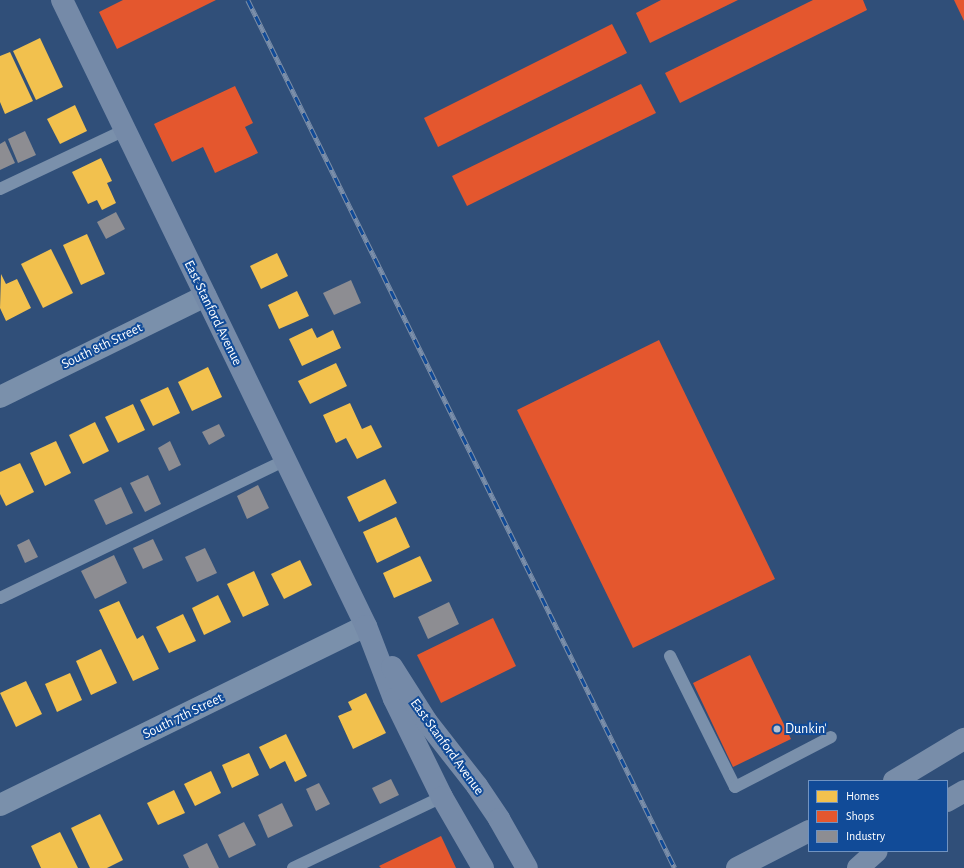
<!DOCTYPE html>
<html>
<head>
<meta charset="utf-8">
<style>
  body { margin:0 }
  #map { position:relative; width:964px; height:868px; overflow:hidden; background:#304f79; font-family:"Alegreya Sans",sans-serif }
  div>[style] { position:absolute }
  [style*='--x'] { left:calc(var(--x)*1px); top:calc(var(--y)*1px); width:calc(var(--w)*1px); rotate:calc(var(--a)*1deg) }
  .homes>* { inset:0; background:#f2c14e }
  .shops>* { inset:0; background:#e4572e }
  .industry>* { inset:0; background:#8d8d92 }
  .service>* { height:12px; margin:-6px; padding:0 6px; transform-origin:6px; border-radius:6px; background:#7a90ab }
  .minor>* { height:22px; margin:-11px; padding:0 11px; transform-origin:11px; border-radius:11px; background:#7a90ab }
  .secondary>* { height:22px; margin:-11px; padding:0 11px; transform-origin:11px; border-radius:11px; background:#758aa8 }
  .primary>* { height:22px; margin:-11px; padding:0 11px; transform-origin:11px; border-radius:11px; background:#788da9 }
  .rail>* { height:4.5px; margin-top:-2.25px; transform-origin:0; background:repeating-linear-gradient(90deg,#114b98 0 9px,#7b8faa 0 18px); box-sizing:border-box; border-block:1px solid #7b8faa }
  .dots>* { width:11px; height:11px; translate:-50% -50%; box-sizing:border-box; border:2px solid #114b98; border-radius:50% }
  span { translate:-50% -50%; white-space:nowrap; text-align:center; line-height:1.15; -webkit-text-stroke:4px #114b98; paint-order:stroke }
  .street-label { font-size:14px; color:#fff }
  .poi-label { font-size:14px; color:#fff }
  .left { translate:0 -50%; text-align:left }
  .legend { position:absolute; left:808px; top:780px; width:140px; height:72px; box-sizing:border-box; background:#114b98; border:1px solid #7093c1; margin:0; padding:5px 7px; list-style:none; font-size:12px; color:#fff }
  .legend li { display:flex; align-items:center; gap:8px; height:20px }
  .legend b { width:20px; border:1px solid #7093c1 }
</style>
</head>
<body>
<div id="map">
  <div class="homes">
    <div style="clip-path:polygon(40px 38px,63px 87px,36px 100px,13px 51px)"></div>
    <div style="clip-path:polygon(10px 52px,33px 101px,5px 114px,0 102px,0 56px)"></div>
    <div style="clip-path:polygon(75px 105px,87px 131px,60px 144px,47px 119px)"></div>
    <div style="clip-path:polygon(101px 158px,112px 181px,107px 183px,116px 203px,102px 210px,97px 200px,88px 204px,72px 172px)"></div>
    <div style="clip-path:polygon(87px 234px,105px 274px,81px 285px,63px 245px)"></div>
    <div style="clip-path:polygon(51px 249px,73px 293px,43px 308px,21px 264px)"></div>
    <div style="clip-path:polygon(277px 253px,288px 276px,261px 289px,250px 266px)"></div>
    <div style="clip-path:polygon(1px 274px,6px 284px,17px 279px,31px 308px,6px 321px,0 308px)"></div>
    <div style="clip-path:polygon(297px 291px,309px 316px,279px 329px,268px 305px)"></div>
    <div style="clip-path:polygon(312px 328px,317px 338px,333px 330px,341px 348px,302px 366px,289px 339px)"></div>
    <div style="clip-path:polygon(336px 363px,347px 386px,310px 404px,298px 381px)"></div>
    <div style="clip-path:polygon(208px 367px,222px 397px,192px 411px,178px 382px)"></div>
    <div style="clip-path:polygon(168px 387px,180px 413px,153px 426px,140px 400px)"></div>
    <div style="clip-path:polygon(350px 403px,362px 429px,371px 425px,382px 447px,357px 459px,346px 438px,336px 443px,323px 415px)"></div>
    <div style="clip-path:polygon(133px 404px,145px 430px,118px 443px,105px 417px)"></div>
    <div style="clip-path:polygon(95px 422px,109px 451px,83px 464px,69px 435px)"></div>
    <div style="clip-path:polygon(56px 441px,71px 473px,45px 486px,30px 453px)"></div>
    <div style="clip-path:polygon(20px 463px,34px 492px,6px 506px,0 494px,0 472px)"></div>
    <div style="clip-path:polygon(385px 479px,397px 503px,359px 522px,347px 497px)"></div>
    <div style="clip-path:polygon(396px 517px,410px 547px,377px 563px,363px 532px)"></div>
    <div style="clip-path:polygon(420px 556px,432px 581px,394px 598px,383px 573px)"></div>
    <div style="clip-path:polygon(300px 560px,312px 585px,284px 599px,271px 574px)"></div>
    <div style="clip-path:polygon(254px 571px,269px 605px,243px 617px,227px 584px)"></div>
    <div style="clip-path:polygon(218px 595px,231px 622px,204px 635px,192px 608px)"></div>
    <div style="clip-path:polygon(119px 601px,137px 639px,143px 635px,159px 669px,133px 681px,99px 610px)"></div>
    <div style="clip-path:polygon(183px 614px,196px 641px,169px 653px,156px 627px)"></div>
    <div style="clip-path:polygon(101px 649px,117px 683px,91px 695px,76px 661px)"></div>
    <div style="clip-path:polygon(70px 673px,82px 700px,57px 712px,45px 684px)"></div>
    <div style="clip-path:polygon(26px 681px,42px 714px,16px 727px,0 693px)"></div>
    <div style="clip-path:polygon(366px 693px,386px 733px,353px 749px,338px 716px,352px 710px,348px 702px)"></div>
    <div style="clip-path:polygon(286px 734px,307px 776px,295px 782px,285px 761px,270px 769px,259px 747px)"></div>
    <div style="clip-path:polygon(249px 753px,259px 775px,232px 788px,222px 765px)"></div>
    <div style="clip-path:polygon(211px 771px,221px 793px,195px 806px,184px 784px)"></div>
    <div style="clip-path:polygon(174px 790px,185px 813px,158px 825px,147px 803px)"></div>
    <div style="clip-path:polygon(100px 814px,123px 860px,107px 868px,90px 868px,71px 828px)"></div>
    <div style="clip-path:polygon(60px 832px,78px 868px,41px 868px,31px 846px)"></div>
  </div>
  <div class="shops">
    <div style="clip-path:polygon(123px 0,216px 0,117px 49px,99px 12px)"></div>
    <div style="clip-path:polygon(661px 0,738px 0,650px 43px,636px 13px)"></div>
    <div style="clip-path:polygon(813px 0,863px 0,867px 10px,680px 103px,665px 73px)"></div>
    <div style="clip-path:polygon(954px 0,964px 0,964px 21px)"></div>
    <div style="clip-path:polygon(612px 24px,627px 53px,438px 147px,424px 118px)"></div>
    <div style="clip-path:polygon(641px 84px,656px 113px,467px 206px,452px 176px)"></div>
    <div style="clip-path:polygon(235px 86px,253px 123px,245px 127px,258px 153px,215px 173px,203px 147px,172px 162px,154px 124px)"></div>
    <div style="clip-path:polygon(659px 340px,775px 579px,633px 648px,517px 410px)"></div>
    <div style="clip-path:polygon(493px 618px,516px 666px,441px 703px,417px 655px)"></div>
    <div style="clip-path:polygon(750px 655px,791px 739px,733px 767px,693px 683px)"></div>
    <div style="clip-path:polygon(441px 836px,456px 868px,381px 868px,379px 866px)"></div>
  </div>
  <div class="industry">
    <div style="clip-path:polygon(25px 131px,36px 155px,18px 163px,8px 139px)"></div>
    <div style="clip-path:polygon(5px 141px,15px 163px,0 170px,0 144px)"></div>
    <div style="clip-path:polygon(116px 212px,125px 229px,106px 239px,97px 222px)"></div>
    <div style="clip-path:polygon(351px 280px,361px 303px,334px 315px,323px 293px)"></div>
    <div style="clip-path:polygon(219px 424px,225px 436px,209px 445px,202px 432px)"></div>
    <div style="clip-path:polygon(170px 441px,181px 465px,169px 471px,158px 448px)"></div>
    <div style="clip-path:polygon(148px 475px,161px 504px,145px 512px,130px 483px)"></div>
    <div style="clip-path:polygon(258px 485px,269px 508px,247px 519px,237px 496px)"></div>
    <div style="clip-path:polygon(121px 487px,133px 513px,106px 525px,94px 500px)"></div>
    <div style="clip-path:polygon(29px 539px,38px 557px,25px 563px,17px 545px)"></div>
    <div style="clip-path:polygon(153px 539px,163px 560px,143px 569px,133px 548px)"></div>
    <div style="clip-path:polygon(205px 548px,217px 573px,197px 582px,185px 557px)"></div>
    <div style="clip-path:polygon(114px 555px,127px 583px,95px 599px,81px 571px)"></div>
    <div style="clip-path:polygon(449px 602px,459px 624px,428px 639px,418px 617px)"></div>
    <div style="clip-path:polygon(391px 779px,399px 795px,380px 804px,372px 788px)"></div>
    <div style="clip-path:polygon(319px 783px,330px 804px,316px 811px,306px 789px)"></div>
    <div style="clip-path:polygon(282px 803px,293px 826px,268px 838px,258px 815px)"></div>
    <div style="clip-path:polygon(244px 822px,256px 845px,229px 858px,218px 835px)"></div>
    <div style="clip-path:polygon(207px 843px,219px 868px,189px 868px,183px 855px)"></div>
  </div>
  <div class="service">
    <div style="--x:0;--y:189;--w:138;--a:-25.3"></div>
    <div style="--x:0;--y:598;--w:317;--a:-25.8"></div>
    <div style="--x:670;--y:656;--w:146;--a:63.6"></div>
    <div style="--x:735;--y:787;--w:108;--a:-27.5"></div>
    <div style="--x:293;--y:868;--w:165;--a:-25.5"></div>
  </div>
  <div class="minor">
    <div style="--x:0;--y:397;--w:229;--a:-26.2"></div>
    <div style="--x:0;--y:805;--w:407;--a:-26.1"></div>
  </div>
  <div class="secondary">
    <div style="--x:62;--y:0;--w:696;--a:64.1"></div>
    <div style="--x:366;--y:626;--w:78;--a:69"></div>
    <div style="--x:394;--y:699;--w:109;--a:63.9"></div>
    <div style="--x:442;--y:797;--w:82;--a:60"></div>
    <div style="--x:392;--y:667;--w:65;--a:57.5"></div>
    <div style="--x:427;--y:722;--w:81;--a:52"></div>
    <div style="--x:477;--y:786;--w:40;--a:56"></div>
    <div style="--x:499;--y:819;--w:56;--a:60.3"></div>
  </div>
  <div class="primary">
    <div style="--x:894;--y:781;--w:82;--a:-31"></div>
    <div style="--x:947;--y:801;--w:20;--a:-30"></div>
    <div style="--x:737;--y:868;--w:81;--a:-27.2"></div>
    <div style="--x:858;--y:868;--w:25;--a:-42"></div>
  </div>
  <div class="rail">
    <div style="--x:248;--y:0;--w:967;--a:63.81"></div>
  </div>
  <div class="dots">
    <div style="left:777px;top:729px;background:#b7c1d0"></div>
  </div>
  <div class="street-label">
    <span style="left:213px;top:313px;rotate:64deg">East Stanford Avenue</span>
    <span style="left:102px;top:346px;rotate:-26deg">South 8th Street</span>
    <span style="left:183px;top:716px;rotate:-26deg">South 7th Street</span>
    <span style="left:447px;top:747px;rotate:54deg">East Stanford Avenue</span>
  </div>
  <div class="poi-label">
    <span class="left" style="left:785px;top:729px">Dunkin'</span>
  </div>
  <ul class="legend">
  <li><b style="height:11px;background:#f2c14e"></b>Homes</li>
  <li><b style="height:11px;background:#e4572e"></b>Shops</li>
  <li><b style="height:11px;background:#8d8d92"></b>Industry</li>
  </ul>
</div>
</body>
</html>
